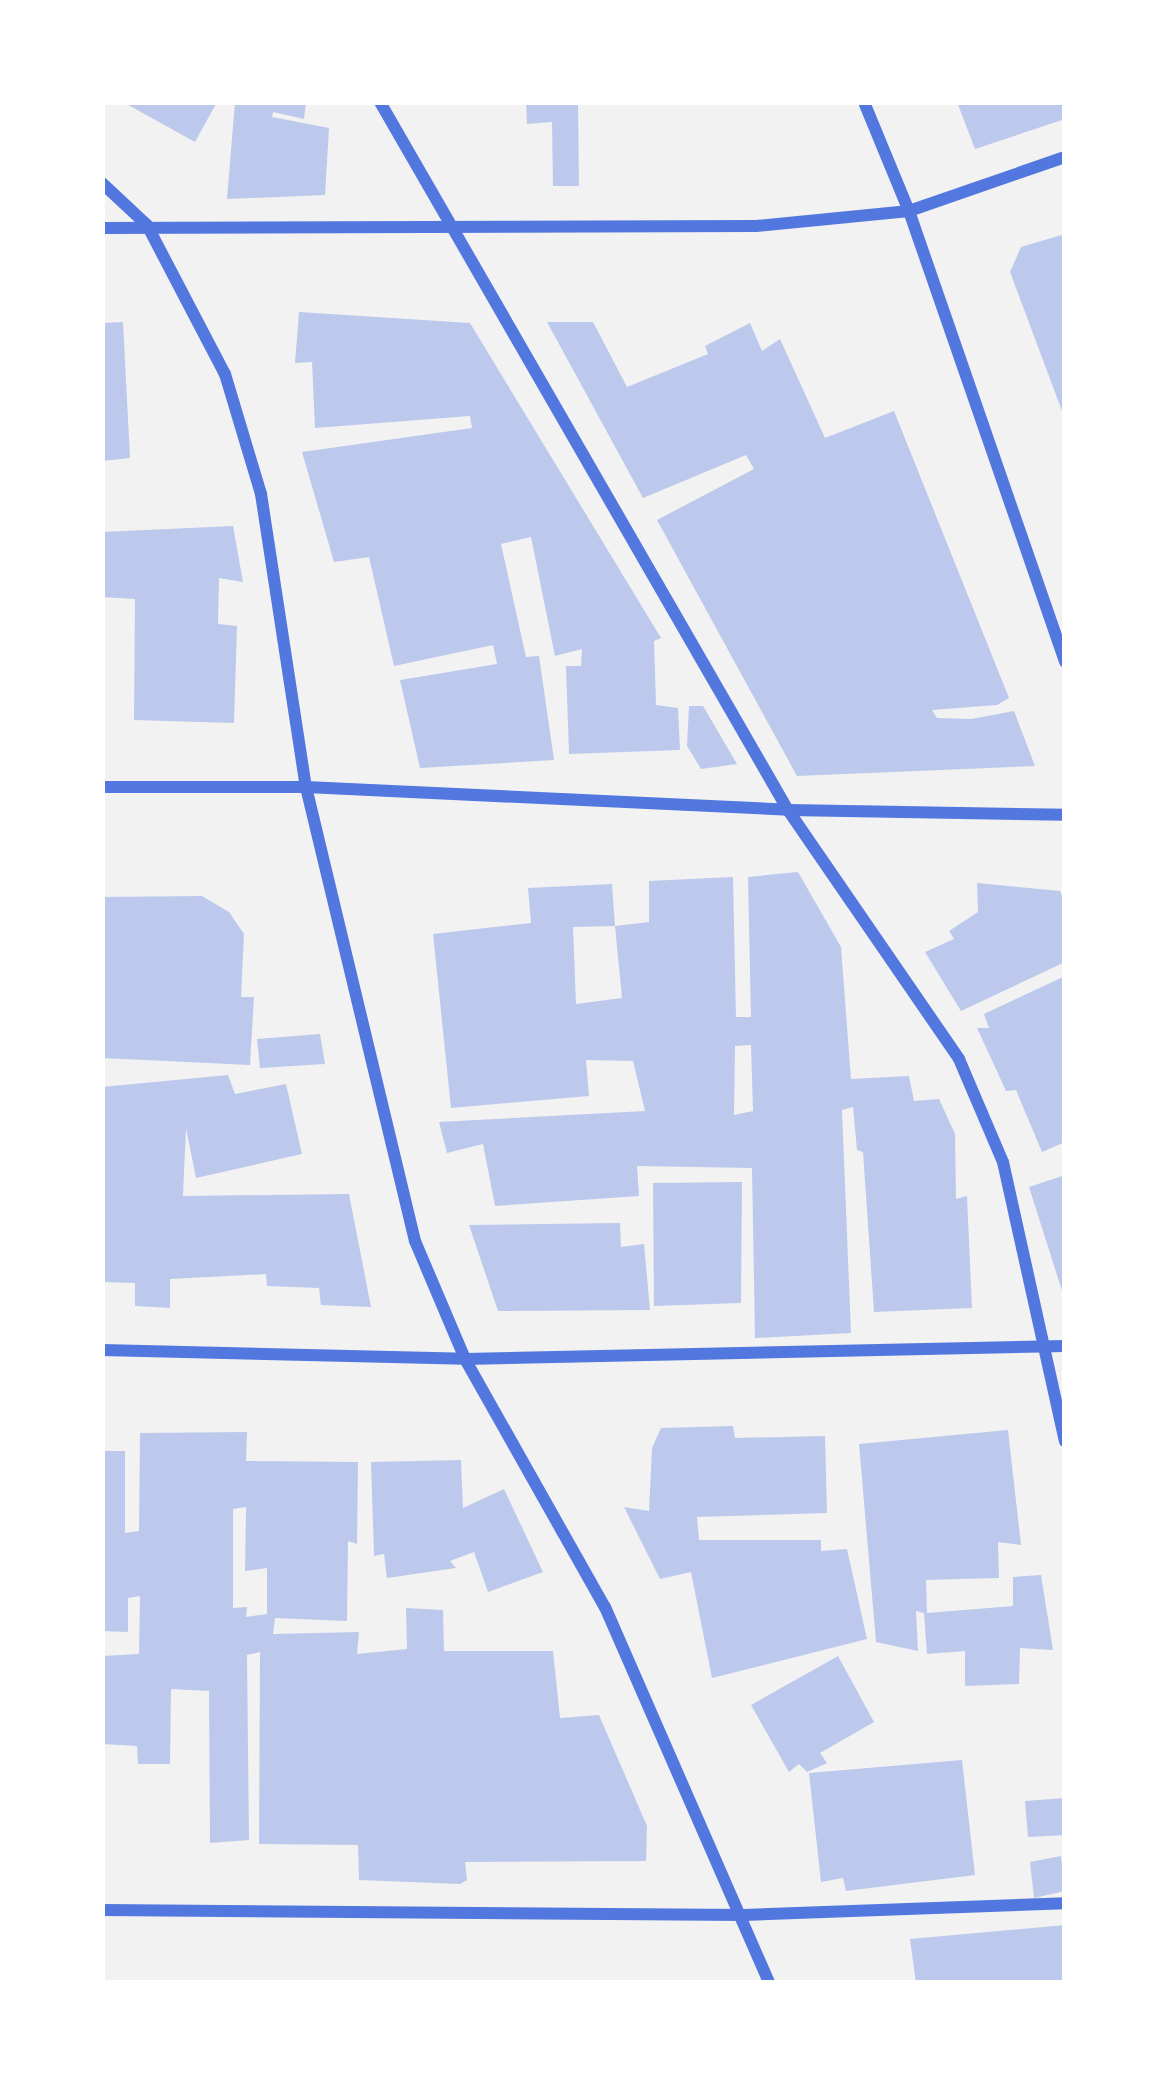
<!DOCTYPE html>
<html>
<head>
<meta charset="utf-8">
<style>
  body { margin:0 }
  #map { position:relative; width:1167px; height:2085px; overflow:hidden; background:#f2f2f2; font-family:"Noto Sans",sans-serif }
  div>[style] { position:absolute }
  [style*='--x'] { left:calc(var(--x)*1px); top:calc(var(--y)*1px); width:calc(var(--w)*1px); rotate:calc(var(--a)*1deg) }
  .building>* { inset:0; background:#bdc9ec }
  .minor>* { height:12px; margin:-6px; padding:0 6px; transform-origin:6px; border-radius:6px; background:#5277de }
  span { translate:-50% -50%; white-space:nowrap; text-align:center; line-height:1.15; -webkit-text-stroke:10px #fff; paint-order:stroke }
  .frame { position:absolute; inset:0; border:105px solid #fff; pointer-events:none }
</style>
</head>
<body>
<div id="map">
  <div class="building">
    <div style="clip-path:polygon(123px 102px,217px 102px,195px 142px)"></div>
    <div style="clip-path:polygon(235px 102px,306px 102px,304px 119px,273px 112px,272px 117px,329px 128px,325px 195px,227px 199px)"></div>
    <div style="clip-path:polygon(526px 102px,578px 102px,579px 186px,553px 186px,552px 122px,527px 124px)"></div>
    <div style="clip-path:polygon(957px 102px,1065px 102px,1065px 119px,975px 149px)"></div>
    <div style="clip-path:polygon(1065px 234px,1065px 419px,1010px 272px,1021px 247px)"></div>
    <div style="clip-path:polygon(299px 312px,470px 323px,661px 638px,654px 641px,656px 705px,678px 708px,680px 750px,569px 754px,566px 666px,581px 666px,582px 649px,555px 656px,531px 537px,501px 544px,526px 657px,539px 656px,554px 760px,420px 768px,400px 680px,497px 664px,493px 645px,394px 666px,369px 557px,334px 562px,302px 452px,472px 428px,470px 416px,315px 428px,312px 362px,295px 363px)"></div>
    <div style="clip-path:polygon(123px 322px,130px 458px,102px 461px,102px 323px)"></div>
    <div style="clip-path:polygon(547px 322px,593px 322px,627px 387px,708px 354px,705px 346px,750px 323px,762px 351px,780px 339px,825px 438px,894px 411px,1009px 698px,997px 705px,932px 710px,937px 718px,971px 719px,1014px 711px,1035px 766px,797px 776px,657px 520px,754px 469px,746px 455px,643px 498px)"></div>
    <div style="clip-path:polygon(233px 526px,243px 582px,219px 578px,218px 624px,237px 626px,234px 723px,134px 720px,135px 599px,102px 597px,102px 532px)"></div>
    <div style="clip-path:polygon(689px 706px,703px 706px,737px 764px,701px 769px,687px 746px)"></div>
    <div style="clip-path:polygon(evenodd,798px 872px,841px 947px,851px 1079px,909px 1076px,914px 1101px,939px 1099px,955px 1134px,956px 1199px,967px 1196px,972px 1308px,874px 1312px,863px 1152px,857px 1150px,853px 1107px,842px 1110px,851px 1333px,755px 1338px,752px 1168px,637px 1166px,639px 1196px,495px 1206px,483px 1144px,447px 1153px,439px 1122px,645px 1111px,633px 1061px,586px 1060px,589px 1096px,451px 1108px,433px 934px,531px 923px,528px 888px,612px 884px,615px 926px,573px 927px,576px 1004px,622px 998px,615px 926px,649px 922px,649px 881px,733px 877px,736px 1017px,751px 1017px,748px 877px,798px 872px,751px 1045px,753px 1111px,734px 1115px,735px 1046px,751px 1045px)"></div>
    <div style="clip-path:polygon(977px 883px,1060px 891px,1065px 903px,1065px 962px,961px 1011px,925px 952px,954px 939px,949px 931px,978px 912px)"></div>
    <div style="clip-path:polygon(202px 896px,229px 912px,244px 934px,241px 997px,254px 997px,250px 1065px,102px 1058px,102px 897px)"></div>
    <div style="clip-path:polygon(1065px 976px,1065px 1142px,1042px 1152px,1016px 1090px,1006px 1091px,977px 1028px,989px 1028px,984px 1014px)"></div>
    <div style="clip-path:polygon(320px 1034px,325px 1064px,260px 1068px,257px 1039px)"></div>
    <div style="clip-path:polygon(228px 1075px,235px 1094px,286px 1084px,302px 1154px,196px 1178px,186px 1128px,183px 1196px,349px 1194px,371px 1307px,321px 1305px,319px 1288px,267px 1286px,266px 1274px,170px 1279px,170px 1308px,135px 1306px,135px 1283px,102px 1282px,102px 1087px)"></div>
    <div style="clip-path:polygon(1065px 1175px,1065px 1297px,1064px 1297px,1029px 1187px)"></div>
    <div style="clip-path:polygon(742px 1182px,741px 1303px,654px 1306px,653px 1183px)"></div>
    <div style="clip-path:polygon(620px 1223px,621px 1247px,644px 1244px,650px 1310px,498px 1311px,469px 1225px)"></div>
    <div style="clip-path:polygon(733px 1426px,735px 1438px,825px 1436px,827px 1513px,697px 1517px,699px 1540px,821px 1540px,821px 1551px,847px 1549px,867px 1639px,712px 1678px,691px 1572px,660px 1579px,624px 1507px,649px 1511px,652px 1448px,661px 1428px)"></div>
    <div style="clip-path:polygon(1008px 1430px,1021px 1545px,998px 1542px,999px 1578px,926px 1580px,927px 1613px,1013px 1606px,1013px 1577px,1041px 1575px,1053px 1650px,1020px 1648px,1019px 1684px,965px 1686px,965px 1651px,927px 1654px,924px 1613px,916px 1611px,918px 1651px,876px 1642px,859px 1444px)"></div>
    <div style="clip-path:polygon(evenodd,247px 1432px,246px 1461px,358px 1462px,357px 1544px,348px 1541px,347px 1621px,275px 1618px,273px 1634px,359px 1632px,357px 1654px,407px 1649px,406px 1608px,443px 1610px,444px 1651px,553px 1651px,560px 1718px,599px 1715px,647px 1826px,646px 1861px,465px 1862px,467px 1880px,460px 1884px,359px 1880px,358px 1845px,259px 1844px,260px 1652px,247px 1655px,249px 1840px,210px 1843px,209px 1691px,171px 1689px,170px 1764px,138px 1764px,137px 1746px,102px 1744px,102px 1656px,139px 1654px,140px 1596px,128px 1598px,128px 1632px,102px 1631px,102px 1451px,125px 1451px,125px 1533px,139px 1531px,140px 1433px,247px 1432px,246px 1507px,245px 1571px,267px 1568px,267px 1614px,246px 1617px,247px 1607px,233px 1608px,233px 1509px,246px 1507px)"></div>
    <div style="clip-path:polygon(461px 1460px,463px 1508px,504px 1489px,543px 1572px,488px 1592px,474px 1552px,450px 1561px,456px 1568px,387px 1578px,384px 1554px,374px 1556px,371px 1462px)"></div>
    <div style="clip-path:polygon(838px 1656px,874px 1722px,820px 1753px,827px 1763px,807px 1772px,799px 1764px,789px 1772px,751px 1705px)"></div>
    <div style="clip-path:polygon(962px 1760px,975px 1875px,846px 1891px,843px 1878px,821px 1882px,809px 1773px)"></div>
    <div style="clip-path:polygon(1065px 1798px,1065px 1835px,1028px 1837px,1025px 1801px)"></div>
    <div style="clip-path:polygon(1061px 1856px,1065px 1891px,1034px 1898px,1030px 1862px)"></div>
    <div style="clip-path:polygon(1065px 1925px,1065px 1983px,916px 1983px,910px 1939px)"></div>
  </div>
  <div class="minor">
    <div style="--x:380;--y:102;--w:817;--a:60.05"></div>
    <div style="--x:788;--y:810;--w:302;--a:55.5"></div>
    <div style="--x:959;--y:1059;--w:112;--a:66.9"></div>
    <div style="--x:1003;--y:1162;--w:286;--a:77.5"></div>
    <div style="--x:864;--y:102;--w:118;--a:67.6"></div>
    <div style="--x:909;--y:211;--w:477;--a:70.9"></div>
    <div style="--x:102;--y:183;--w:62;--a:43"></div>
    <div style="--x:147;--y:225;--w:168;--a:62.4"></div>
    <div style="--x:225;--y:374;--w:125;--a:73.3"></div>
    <div style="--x:261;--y:494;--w:296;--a:81.3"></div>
    <div style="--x:306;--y:787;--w:467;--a:76.5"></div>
    <div style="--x:415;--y:1241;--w:128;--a:67"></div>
    <div style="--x:465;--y:1359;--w:285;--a:60.6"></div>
    <div style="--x:605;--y:1607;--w:410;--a:66.4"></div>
    <div style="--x:102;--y:228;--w:654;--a:-0.18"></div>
    <div style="--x:756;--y:226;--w:154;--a:-5.6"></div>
    <div style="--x:909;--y:211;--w:165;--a:-19.1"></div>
    <div style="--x:102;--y:787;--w:204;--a:0"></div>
    <div style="--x:306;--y:787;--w:483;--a:2.7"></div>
    <div style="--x:788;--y:810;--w:277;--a:1"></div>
    <div style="--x:102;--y:1350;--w:363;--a:1.4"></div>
    <div style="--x:465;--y:1359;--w:600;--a:-1.24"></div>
    <div style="--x:102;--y:1910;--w:642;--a:0.45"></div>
    <div style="--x:744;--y:1915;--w:321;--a:-2.1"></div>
  </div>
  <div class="frame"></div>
</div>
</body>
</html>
